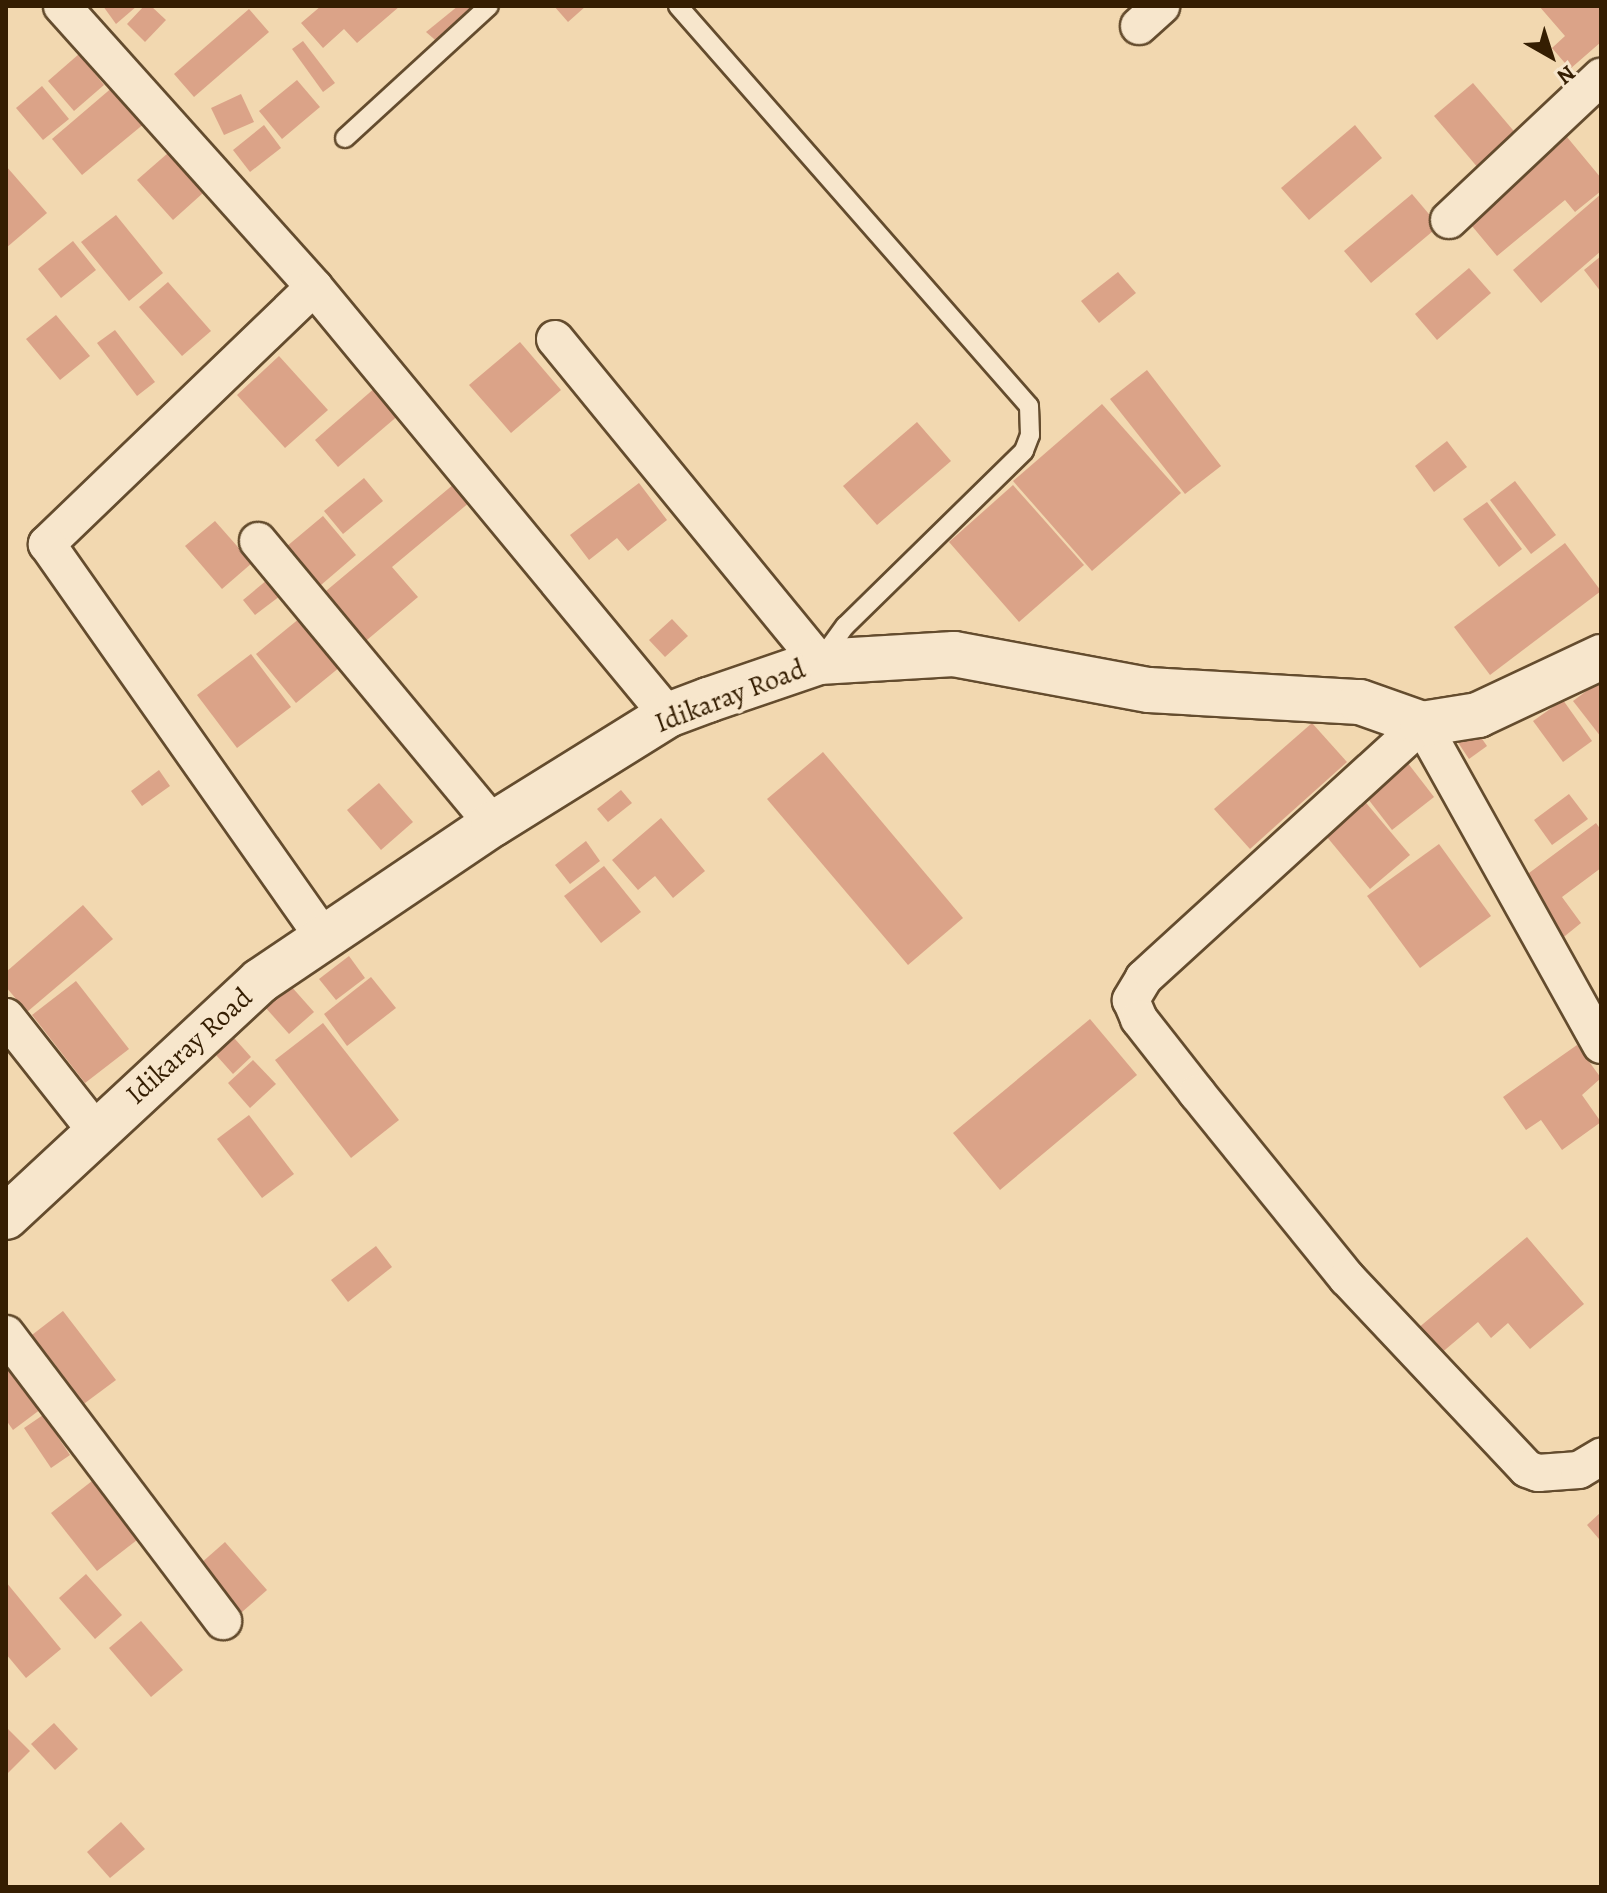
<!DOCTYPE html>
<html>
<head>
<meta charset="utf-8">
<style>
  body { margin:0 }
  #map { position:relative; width:1607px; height:1893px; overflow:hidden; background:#f2d8b0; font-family:Alegreya,serif }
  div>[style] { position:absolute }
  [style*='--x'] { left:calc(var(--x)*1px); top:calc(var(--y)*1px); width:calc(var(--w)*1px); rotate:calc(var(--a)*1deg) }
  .building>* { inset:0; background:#dba388 }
  .roads { filter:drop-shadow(2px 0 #644c2e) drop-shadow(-2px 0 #644c2e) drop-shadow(0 2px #644c2e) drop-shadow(0 -2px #644c2e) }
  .service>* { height:18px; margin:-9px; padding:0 9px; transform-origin:9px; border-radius:9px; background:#f7e6cc }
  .minor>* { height:36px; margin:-18px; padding:0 18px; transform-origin:18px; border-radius:18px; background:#f7e6cc }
  .tertiary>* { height:44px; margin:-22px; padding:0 22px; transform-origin:22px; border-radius:22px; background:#f7e6cc }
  span { translate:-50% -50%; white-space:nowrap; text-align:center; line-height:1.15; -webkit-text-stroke:8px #f7e6cc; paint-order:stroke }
  .street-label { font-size:28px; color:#351e02 }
  .frame { position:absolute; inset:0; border:8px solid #351e02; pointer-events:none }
  .north { position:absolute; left:1511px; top:16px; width:80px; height:80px; -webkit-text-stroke:6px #f7e6cc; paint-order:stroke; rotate:141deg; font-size:22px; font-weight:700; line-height:32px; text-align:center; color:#351e02 }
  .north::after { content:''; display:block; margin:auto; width:28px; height:36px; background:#351e02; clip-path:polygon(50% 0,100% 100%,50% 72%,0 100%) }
</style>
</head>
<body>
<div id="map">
  <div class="building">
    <div style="clip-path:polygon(103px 6px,137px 6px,116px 24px)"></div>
    <div style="clip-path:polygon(144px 6px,151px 6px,166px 20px,145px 42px,127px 24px)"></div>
    <div style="clip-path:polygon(321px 6px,400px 6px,357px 43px,344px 29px,323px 48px,301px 23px)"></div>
    <div style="clip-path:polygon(458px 6px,488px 6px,441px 45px,426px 32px)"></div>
    <div style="clip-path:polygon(554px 6px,586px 6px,568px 22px)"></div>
    <div style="clip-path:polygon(1539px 6px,1601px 6px,1601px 42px,1570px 69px,1552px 48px,1565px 36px)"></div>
    <div style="clip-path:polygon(249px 9px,269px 32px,194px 97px,174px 74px)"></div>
    <div style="clip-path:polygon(303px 41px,335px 83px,323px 92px,292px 49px)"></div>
    <div style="clip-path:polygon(79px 54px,104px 85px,74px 111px,48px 81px)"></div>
    <div style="clip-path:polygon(297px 80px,320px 107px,282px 139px,259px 111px)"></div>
    <div style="clip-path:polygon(1473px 83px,1518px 136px,1479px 169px,1434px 116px)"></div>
    <div style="clip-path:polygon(42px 86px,69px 119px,43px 140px,16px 108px)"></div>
    <div style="clip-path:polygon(114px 86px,145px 123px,82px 175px,52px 139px)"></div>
    <div style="clip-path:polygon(241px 94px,254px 122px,224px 135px,211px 108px)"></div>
    <div style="clip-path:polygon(264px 125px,281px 148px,250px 172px,233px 150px)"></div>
    <div style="clip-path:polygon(1355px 125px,1382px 158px,1309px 220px,1281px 188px)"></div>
    <div style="clip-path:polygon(1567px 137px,1601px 178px,1601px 191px,1575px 212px,1565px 200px,1497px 256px,1467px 220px)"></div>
    <div style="clip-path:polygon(168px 153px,203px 193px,173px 220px,137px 180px)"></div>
    <div style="clip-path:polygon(6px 166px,47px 213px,6px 248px)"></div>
    <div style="clip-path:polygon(1412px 194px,1439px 226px,1371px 283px,1344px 251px)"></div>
    <div style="clip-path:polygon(1601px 194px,1601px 251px,1541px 303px,1513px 270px)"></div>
    <div style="clip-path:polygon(116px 215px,163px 273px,129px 301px,81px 242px)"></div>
    <div style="clip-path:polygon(73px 241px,96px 270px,61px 298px,38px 269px)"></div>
    <div style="clip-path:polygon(1601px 256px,1601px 292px,1584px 270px)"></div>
    <div style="clip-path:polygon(1469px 268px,1491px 293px,1437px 340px,1415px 314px)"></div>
    <div style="clip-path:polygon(1118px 272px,1136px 293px,1099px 323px,1081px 301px)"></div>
    <div style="clip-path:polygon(168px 282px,211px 331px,182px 356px,139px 307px)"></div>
    <div style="clip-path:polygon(56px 315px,90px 356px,60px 380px,26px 339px)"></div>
    <div style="clip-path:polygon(115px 330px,155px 382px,137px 396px,97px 343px)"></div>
    <div style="clip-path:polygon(520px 342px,561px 390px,511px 433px,469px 385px)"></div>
    <div style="clip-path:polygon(279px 356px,328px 410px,285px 448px,237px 395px)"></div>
    <div style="clip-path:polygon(1147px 370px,1221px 466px,1185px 494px,1110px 399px)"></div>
    <div style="clip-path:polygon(376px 387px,400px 414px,338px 467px,315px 440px)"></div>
    <div style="clip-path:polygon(1102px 404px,1181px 493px,1092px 571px,1013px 481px)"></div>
    <div style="clip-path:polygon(917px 422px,951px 461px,877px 525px,843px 486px)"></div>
    <div style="clip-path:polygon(1447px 441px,1467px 467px,1434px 492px,1415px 466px)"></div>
    <div style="clip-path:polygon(364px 478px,383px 501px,343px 534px,324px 511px)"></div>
    <div style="clip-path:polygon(1515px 481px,1556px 535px,1531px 554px,1490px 500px)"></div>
    <div style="clip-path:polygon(639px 483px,667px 520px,628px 551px,617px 538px,589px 560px,570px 535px)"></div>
    <div style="clip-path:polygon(454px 484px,470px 502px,392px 567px,418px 597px,361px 645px,320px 596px)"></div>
    <div style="clip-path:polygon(1013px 485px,1084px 565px,1019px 622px,949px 542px)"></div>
    <div style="clip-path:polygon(1487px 502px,1522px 549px,1499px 567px,1463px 519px)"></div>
    <div style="clip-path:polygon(323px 516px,356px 555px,314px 591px,280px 552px)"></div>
    <div style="clip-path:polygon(215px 521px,252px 563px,222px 589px,185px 546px)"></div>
    <div style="clip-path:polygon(1565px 543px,1601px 591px,1490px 675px,1454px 627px)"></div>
    <div style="clip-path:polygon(267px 580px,280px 596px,255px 615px,243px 600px)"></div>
    <div style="clip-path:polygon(300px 618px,340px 667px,296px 703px,256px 654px)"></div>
    <div style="clip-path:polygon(672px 619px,688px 636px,665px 657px,649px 640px)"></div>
    <div style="clip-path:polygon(251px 654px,291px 707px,237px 748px,197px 695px)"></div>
    <div style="clip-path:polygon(1601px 680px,1601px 737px,1573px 701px)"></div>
    <div style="clip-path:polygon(1563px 700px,1592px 741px,1563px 762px,1533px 721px)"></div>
    <div style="clip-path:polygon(1312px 723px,1347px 762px,1250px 849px,1214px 809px)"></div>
    <div style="clip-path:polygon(1471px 723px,1487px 746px,1469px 759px,1453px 735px)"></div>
    <div style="clip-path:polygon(823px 752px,963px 918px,908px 965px,767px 799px)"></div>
    <div style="clip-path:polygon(1407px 762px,1434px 797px,1392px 830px,1365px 795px)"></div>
    <div style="clip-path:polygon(159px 770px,170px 786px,142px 806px,131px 791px)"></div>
    <div style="clip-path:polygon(379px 783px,413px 822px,381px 850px,347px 810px)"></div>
    <div style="clip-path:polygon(621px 790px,632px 803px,608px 822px,597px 809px)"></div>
    <div style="clip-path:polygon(1569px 794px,1588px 819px,1552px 845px,1534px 820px)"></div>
    <div style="clip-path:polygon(1362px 798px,1410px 855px,1370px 889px,1322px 831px)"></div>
    <div style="clip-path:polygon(661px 818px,705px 871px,673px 898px,655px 876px,638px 890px,612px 860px)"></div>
    <div style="clip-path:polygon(1596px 823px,1601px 830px,1601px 868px,1562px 897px,1581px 923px,1560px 940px,1517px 882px)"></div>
    <div style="clip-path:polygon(586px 841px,600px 861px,570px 884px,555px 865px)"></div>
    <div style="clip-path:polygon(1439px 844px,1491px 916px,1420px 968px,1367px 896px)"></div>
    <div style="clip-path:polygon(604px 866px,641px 912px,601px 943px,564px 896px)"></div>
    <div style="clip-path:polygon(83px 905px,113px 939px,27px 1012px,6px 987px,6px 972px)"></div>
    <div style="clip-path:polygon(349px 956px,365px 978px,336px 1000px,319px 979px)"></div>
    <div style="clip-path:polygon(371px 977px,396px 1008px,347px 1046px,324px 1014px)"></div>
    <div style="clip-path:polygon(76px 981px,129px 1049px,85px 1083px,32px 1015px)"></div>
    <div style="clip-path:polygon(290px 985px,314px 1012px,289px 1034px,265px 1007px)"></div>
    <div style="clip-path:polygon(1090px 1019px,1137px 1075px,1000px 1190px,953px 1133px)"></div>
    <div style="clip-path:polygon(323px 1023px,399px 1120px,351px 1158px,275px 1060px)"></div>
    <div style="clip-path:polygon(227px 1030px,251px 1057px,233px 1074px,208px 1046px)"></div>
    <div style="clip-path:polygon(1577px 1045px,1601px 1078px,1582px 1095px,1601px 1122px,1562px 1150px,1541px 1120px,1526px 1130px,1503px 1097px)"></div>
    <div style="clip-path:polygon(253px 1060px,276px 1084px,250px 1108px,228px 1083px)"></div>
    <div style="clip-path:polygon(249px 1115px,294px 1174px,262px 1198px,217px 1139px)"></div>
    <div style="clip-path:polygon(1527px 1237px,1584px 1304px,1530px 1349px,1508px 1323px,1491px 1338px,1478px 1322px,1433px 1360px,1411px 1334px)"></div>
    <div style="clip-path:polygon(376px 1246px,392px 1267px,348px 1302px,331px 1280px)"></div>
    <div style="clip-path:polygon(63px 1311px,116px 1380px,81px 1406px,28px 1338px)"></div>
    <div style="clip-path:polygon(10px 1368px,41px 1409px,13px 1430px,6px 1420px,6px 1372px)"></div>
    <div style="clip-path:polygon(43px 1415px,70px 1455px,51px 1468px,24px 1428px)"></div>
    <div style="clip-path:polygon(92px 1481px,137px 1540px,97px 1571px,51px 1513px)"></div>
    <div style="clip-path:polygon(1601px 1512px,1601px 1537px,1599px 1539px,1587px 1525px)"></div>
    <div style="clip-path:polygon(225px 1542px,267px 1590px,234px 1619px,192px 1571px)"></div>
    <div style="clip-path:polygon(86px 1574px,122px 1615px,95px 1639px,59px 1598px)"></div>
    <div style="clip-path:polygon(6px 1582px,61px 1649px,26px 1678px,6px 1654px)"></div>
    <div style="clip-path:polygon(141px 1621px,183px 1670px,151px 1697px,109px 1648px)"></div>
    <div style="clip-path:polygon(54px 1723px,78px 1749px,55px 1770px,31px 1744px)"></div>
    <div style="clip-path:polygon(6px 1727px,30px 1751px,6px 1775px)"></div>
    <div style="clip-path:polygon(121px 1822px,145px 1849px,110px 1878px,87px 1852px)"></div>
  </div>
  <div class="roads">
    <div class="service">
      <div style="--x:678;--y:6;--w:532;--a:48.73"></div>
      <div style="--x:1029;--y:406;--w:29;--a:88"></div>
      <div style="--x:1030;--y:435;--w:17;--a:111"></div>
      <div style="--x:1024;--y:451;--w:250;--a:135.6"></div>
      <div style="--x:845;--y:626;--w:37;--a:126"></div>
      <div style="--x:345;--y:138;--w:195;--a:-42.5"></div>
    </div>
    <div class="minor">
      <div style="--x:62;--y:6;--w:377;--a:48.1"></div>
      <div style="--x:314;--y:287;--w:555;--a:50.41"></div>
      <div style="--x:1139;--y:26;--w:30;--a:-42"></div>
      <div style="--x:1449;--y:220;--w:209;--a:-43.3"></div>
      <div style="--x:314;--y:287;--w:371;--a:136.1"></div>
      <div style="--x:47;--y:544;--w:480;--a:54.9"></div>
      <div style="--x:555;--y:339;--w:417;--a:50.7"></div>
      <div style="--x:258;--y:541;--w:368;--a:50.3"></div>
      <div style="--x:6;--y:1017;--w:145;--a:51.7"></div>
      <div style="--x:1601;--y:1045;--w:368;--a:-119.1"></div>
      <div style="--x:1422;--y:724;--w:377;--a:137.6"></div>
      <div style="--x:1144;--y:978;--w:26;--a:121"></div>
      <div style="--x:1131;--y:1000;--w:21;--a:67"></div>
      <div style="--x:1139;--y:1019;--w:94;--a:51.9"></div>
      <div style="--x:1197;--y:1093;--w:238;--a:51"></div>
      <div style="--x:1347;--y:1278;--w:262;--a:46.7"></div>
      <div style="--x:1527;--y:1469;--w:12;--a:20"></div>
      <div style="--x:1538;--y:1473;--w:41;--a:-4.2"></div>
      <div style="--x:1579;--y:1470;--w:26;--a:-31"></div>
      <div style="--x:6;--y:1334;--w:360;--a:52.9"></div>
    </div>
    <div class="tertiary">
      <div style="--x:6;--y:1217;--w:347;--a:-42.9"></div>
      <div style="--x:260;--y:981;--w:281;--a:-34"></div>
      <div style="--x:493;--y:824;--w:206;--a:-31.9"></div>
      <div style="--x:668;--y:715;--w:43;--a:-20.6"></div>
      <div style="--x:708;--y:700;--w:117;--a:-18.9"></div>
      <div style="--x:819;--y:662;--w:135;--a:-3.4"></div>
      <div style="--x:954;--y:654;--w:198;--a:10.5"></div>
      <div style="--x:1149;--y:690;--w:211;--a:3.3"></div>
      <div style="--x:1360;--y:702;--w:66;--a:19.5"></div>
      <div style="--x:1422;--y:724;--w:57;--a:-9.1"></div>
      <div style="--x:1478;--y:715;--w:136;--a:-25.2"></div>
    </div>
  </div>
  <div class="street-label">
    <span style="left:730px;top:696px;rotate:-21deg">Idikaray Road</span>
    <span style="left:189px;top:1046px;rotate:-42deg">Idikaray Road</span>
  </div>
  <div class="frame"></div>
  <div class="north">N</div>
</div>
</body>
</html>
